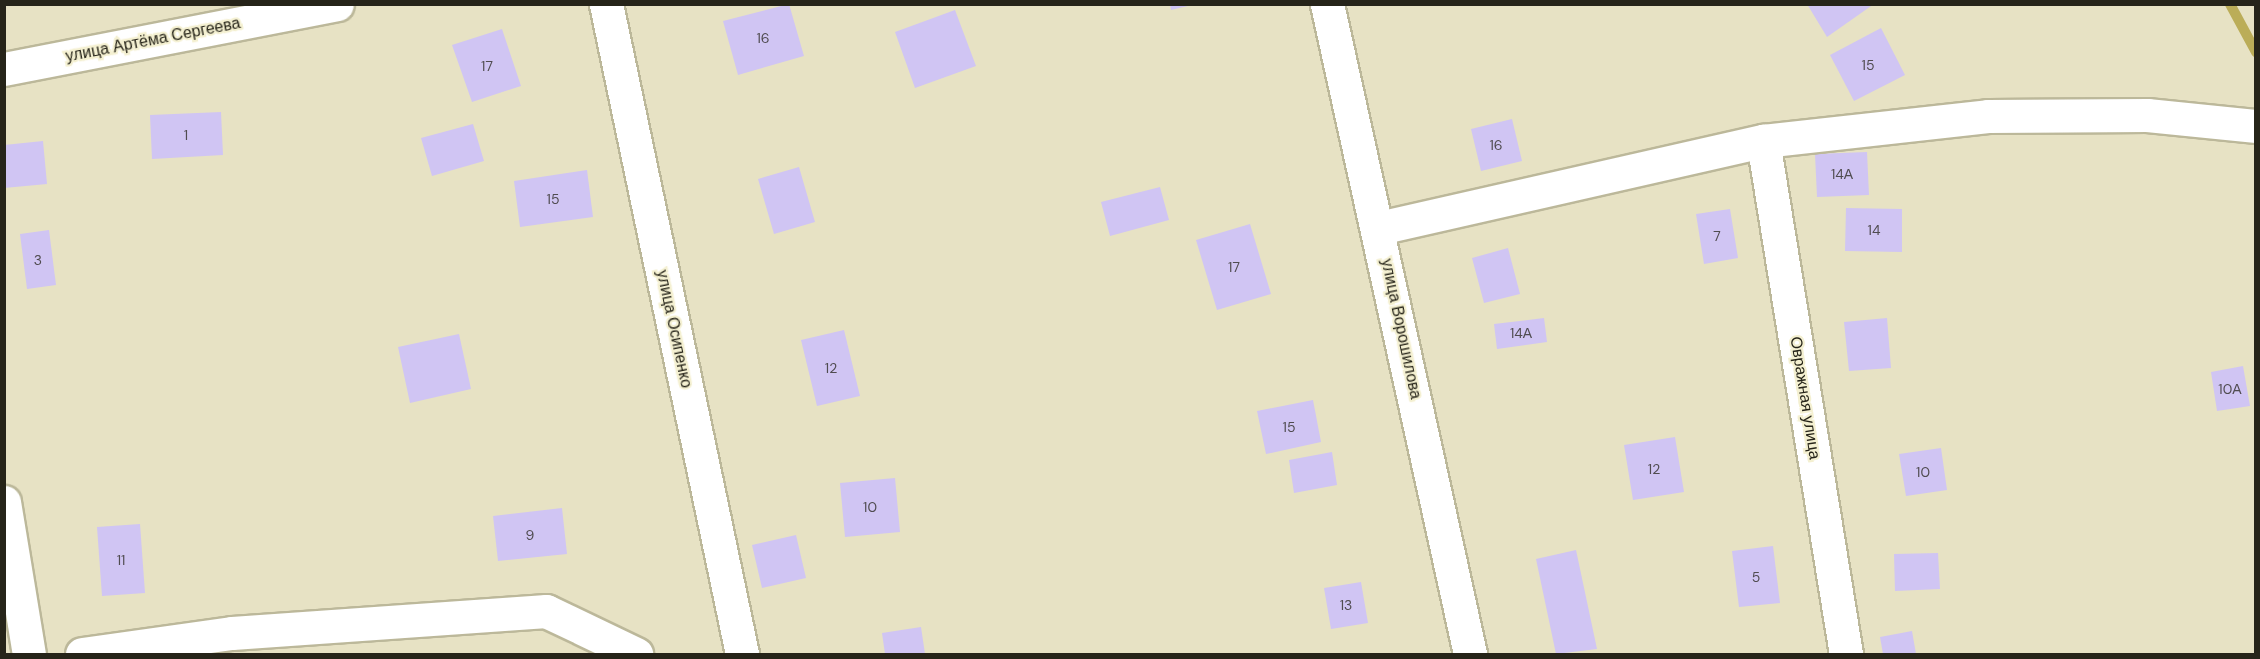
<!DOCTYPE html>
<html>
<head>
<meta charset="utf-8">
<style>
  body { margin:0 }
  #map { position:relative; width:2260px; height:659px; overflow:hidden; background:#e7e2c4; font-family:"DM Sans",sans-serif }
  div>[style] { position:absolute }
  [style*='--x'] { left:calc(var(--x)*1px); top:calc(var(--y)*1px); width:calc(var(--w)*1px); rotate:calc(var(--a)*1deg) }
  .stream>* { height:10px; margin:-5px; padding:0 5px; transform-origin:5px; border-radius:5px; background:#bbad58 }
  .building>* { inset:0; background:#d0c5f3 }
  .roads { filter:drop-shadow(2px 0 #bcb89a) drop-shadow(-2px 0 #bcb89a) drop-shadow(0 2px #bcb89a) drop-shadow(0 -2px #bcb89a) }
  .minor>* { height:33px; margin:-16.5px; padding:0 16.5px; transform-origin:16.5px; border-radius:16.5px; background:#fff }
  span { translate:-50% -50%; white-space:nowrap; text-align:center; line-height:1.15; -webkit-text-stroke:4.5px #f4f0d1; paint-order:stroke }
  .number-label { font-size:14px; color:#504c50 }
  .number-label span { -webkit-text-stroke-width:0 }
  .street-label { font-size:16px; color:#262419 }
  .frame { position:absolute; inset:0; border:6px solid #262419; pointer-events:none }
</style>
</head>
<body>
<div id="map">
  <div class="stream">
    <div style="--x:2230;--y:4;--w:55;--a:61.6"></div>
  </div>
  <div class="building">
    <div style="clip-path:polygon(789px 4px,804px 56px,738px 75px,723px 21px)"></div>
    <div style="clip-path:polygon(1170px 4px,1192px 4px,1192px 5px,1171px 10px)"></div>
    <div style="clip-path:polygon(1807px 4px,1874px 4px,1827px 37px)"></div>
    <div style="clip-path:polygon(955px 10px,976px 66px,915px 88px,895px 32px)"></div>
    <div style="clip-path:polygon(1881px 28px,1905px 75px,1854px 101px,1830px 55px)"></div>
    <div style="clip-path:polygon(502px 29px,521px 86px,472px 102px,452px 45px)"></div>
    <div style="clip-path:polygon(221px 112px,223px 155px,152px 159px,150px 115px)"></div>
    <div style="clip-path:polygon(1512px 119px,1522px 161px,1481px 171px,1471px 129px)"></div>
    <div style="clip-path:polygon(473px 124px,484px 161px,432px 176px,421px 138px)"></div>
    <div style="clip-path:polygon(43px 141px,47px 184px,4px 188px,4px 145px)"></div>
    <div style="clip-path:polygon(1867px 152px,1869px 195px,1817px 197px,1815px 154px)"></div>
    <div style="clip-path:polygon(799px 167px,815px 222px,774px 234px,758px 179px)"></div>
    <div style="clip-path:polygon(587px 170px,593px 217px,520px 227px,514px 181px)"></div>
    <div style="clip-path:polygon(1160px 187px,1169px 220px,1110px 236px,1101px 202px)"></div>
    <div style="clip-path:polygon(1846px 208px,1902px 209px,1902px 252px,1845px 251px)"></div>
    <div style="clip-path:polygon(1730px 209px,1738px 258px,1704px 264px,1696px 214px)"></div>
    <div style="clip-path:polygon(1250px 224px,1271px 294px,1217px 310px,1196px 240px)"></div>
    <div style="clip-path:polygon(49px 230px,56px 285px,27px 289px,20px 234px)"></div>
    <div style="clip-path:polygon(1508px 248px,1520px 294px,1484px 303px,1472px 258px)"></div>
    <div style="clip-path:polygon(1544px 318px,1547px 342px,1497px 349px,1494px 324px)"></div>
    <div style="clip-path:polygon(1887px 318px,1891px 368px,1849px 371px,1844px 322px)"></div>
    <div style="clip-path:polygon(844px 330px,860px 396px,817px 406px,801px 340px)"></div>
    <div style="clip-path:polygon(459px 334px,471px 389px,410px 403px,398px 347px)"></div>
    <div style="clip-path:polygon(2243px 366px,2250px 406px,2217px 411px,2211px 372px)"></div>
    <div style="clip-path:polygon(1313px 400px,1321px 442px,1266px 454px,1257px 411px)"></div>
    <div style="clip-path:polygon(1675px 437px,1684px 492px,1633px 500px,1624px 445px)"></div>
    <div style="clip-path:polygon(1941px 448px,1947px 490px,1906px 496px,1899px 454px)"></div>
    <div style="clip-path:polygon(1332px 452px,1337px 485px,1294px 493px,1289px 460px)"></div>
    <div style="clip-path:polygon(895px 478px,900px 532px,845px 537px,840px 483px)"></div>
    <div style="clip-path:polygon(562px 508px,567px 554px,498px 561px,493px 516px)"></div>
    <div style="clip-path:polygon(140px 524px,145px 593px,102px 596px,97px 527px)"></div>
    <div style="clip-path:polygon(796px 535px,806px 578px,762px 588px,752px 545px)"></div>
    <div style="clip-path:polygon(1773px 546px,1780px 603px,1739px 607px,1732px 551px)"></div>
    <div style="clip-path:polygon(1576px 550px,1597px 649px,1556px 654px,1536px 559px)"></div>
    <div style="clip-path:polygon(1938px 553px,1940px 589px,1895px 591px,1894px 554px)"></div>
    <div style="clip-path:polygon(1361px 582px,1368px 623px,1331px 629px,1324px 588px)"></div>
    <div style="clip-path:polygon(921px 627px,925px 654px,885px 654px,882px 633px)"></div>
    <div style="clip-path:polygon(1912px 631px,1916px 654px,1883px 654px,1880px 637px)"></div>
  </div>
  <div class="roads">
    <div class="minor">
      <div style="--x:606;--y:4;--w:664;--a:78.18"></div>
      <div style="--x:1327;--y:4;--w:666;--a:77.59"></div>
      <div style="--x:4;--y:69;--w:339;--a:-11"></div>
      <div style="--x:1763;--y:141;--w:520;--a:80.81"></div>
      <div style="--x:1379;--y:228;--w:394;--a:-12.8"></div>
      <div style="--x:1763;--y:141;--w:226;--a:-6.3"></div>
      <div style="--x:1988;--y:116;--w:159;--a:-0.4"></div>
      <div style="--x:2147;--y:115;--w:110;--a:5.8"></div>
      <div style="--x:4;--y:502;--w:154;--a:80.7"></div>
      <div style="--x:82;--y:654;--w:151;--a:-8"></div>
      <div style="--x:232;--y:633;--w:315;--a:-4"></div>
      <div style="--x:546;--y:611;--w:100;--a:25.5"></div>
    </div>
  </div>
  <div class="number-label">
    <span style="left:763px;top:38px">16</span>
    <span style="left:1868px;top:65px">15</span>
    <span style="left:487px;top:66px">17</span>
    <span style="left:186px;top:135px">1</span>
    <span style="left:1496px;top:145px">16</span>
    <span style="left:1842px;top:174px">14А</span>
    <span style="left:553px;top:199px">15</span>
    <span style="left:1874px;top:230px">14</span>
    <span style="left:1717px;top:236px">7</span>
    <span style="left:38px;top:260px">3</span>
    <span style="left:1234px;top:267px">17</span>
    <span style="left:1521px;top:333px">14А</span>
    <span style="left:831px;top:368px">12</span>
    <span style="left:2230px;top:389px">10А</span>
    <span style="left:1289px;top:427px">15</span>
    <span style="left:1654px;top:469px">12</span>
    <span style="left:1923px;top:472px">10</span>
    <span style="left:870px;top:507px">10</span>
    <span style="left:530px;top:535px">9</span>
    <span style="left:121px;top:560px">11</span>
    <span style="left:1756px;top:577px">5</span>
    <span style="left:1346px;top:605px">13</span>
  </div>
  <div class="street-label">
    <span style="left:153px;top:40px;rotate:-11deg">улица Артёма Сергеева</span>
    <span style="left:674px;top:329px;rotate:78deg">улица Осипенко</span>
    <span style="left:1401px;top:329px;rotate:78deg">улица Ворошилова</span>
    <span style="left:1805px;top:398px;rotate:81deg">Овражная улица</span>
  </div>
  <div class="frame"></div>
</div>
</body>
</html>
